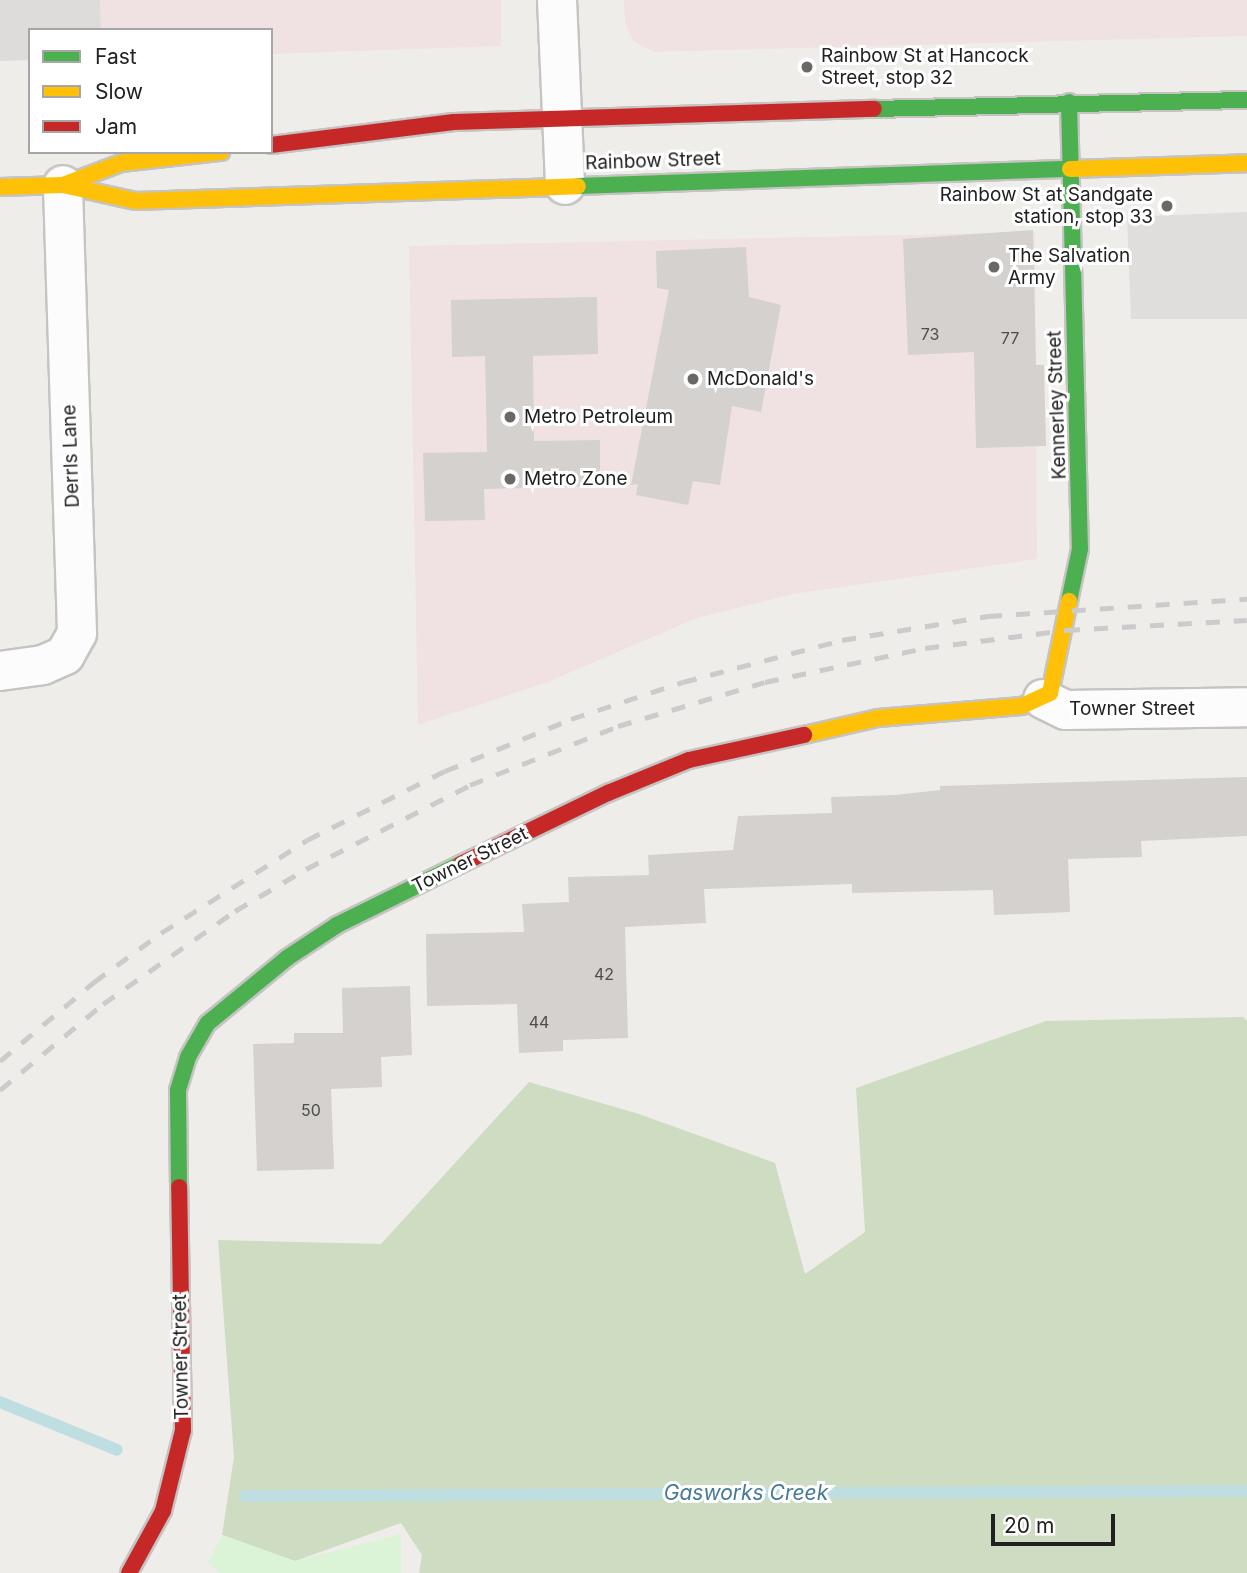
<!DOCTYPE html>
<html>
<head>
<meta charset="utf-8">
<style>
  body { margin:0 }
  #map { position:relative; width:1247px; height:1573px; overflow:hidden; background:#efedea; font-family:Inter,sans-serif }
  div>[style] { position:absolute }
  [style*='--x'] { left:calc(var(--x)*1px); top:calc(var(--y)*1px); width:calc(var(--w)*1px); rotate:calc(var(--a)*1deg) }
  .commercial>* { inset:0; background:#f0e2e2 }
  .religious>* { inset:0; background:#dddcdb }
  .forest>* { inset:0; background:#cedcc1 }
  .park>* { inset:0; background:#dbf3d7 }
  .parking>* { inset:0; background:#dfdedd }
  .stream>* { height:12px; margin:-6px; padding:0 6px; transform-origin:6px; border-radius:6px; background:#bfdee1 }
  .building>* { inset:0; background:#d4d1cf }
  .roads { filter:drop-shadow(2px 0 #c5c4c2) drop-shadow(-2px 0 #c5c4c2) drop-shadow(0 2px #c5c4c2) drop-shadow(0 -2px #c5c4c2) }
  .street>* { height:38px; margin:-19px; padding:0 19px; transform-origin:19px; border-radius:19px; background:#fdfcfc }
  .fast>* { height:16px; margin:-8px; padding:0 8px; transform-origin:8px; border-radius:8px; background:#4caf50 }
  .slow>* { height:16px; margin:-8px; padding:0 8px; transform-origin:8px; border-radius:8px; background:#ffc107 }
  .jam>* { height:16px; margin:-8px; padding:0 8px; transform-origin:8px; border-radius:8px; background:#c62828 }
  .rail>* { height:5px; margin-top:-2.5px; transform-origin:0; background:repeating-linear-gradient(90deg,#cbcbcb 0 14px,transparent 0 28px) }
  .dots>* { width:19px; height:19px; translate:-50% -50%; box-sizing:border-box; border:4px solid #fff; border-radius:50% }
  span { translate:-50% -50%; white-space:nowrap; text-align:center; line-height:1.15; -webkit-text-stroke:6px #fff; paint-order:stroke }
  .number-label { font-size:16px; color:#4e4d4c }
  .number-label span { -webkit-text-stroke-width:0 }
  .poi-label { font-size:19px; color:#212121 }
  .left { translate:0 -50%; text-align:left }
  .right { translate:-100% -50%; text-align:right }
  .street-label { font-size:19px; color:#212121 }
  .water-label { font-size:21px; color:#467a97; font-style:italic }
  .legend { position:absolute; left:28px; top:28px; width:245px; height:126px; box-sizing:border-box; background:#fff; border:2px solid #a6a6a6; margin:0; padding:9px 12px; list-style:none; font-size:21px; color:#212121 }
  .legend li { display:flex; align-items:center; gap:14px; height:35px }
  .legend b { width:35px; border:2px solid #a6a6a6 }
  .scale { position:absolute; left:991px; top:1514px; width:124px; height:32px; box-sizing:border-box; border:4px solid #212121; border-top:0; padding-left:9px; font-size:21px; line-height:24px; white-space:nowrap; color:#212121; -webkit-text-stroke:5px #fff; paint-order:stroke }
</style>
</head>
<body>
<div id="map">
  <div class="commercial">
    <div style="clip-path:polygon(100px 0,501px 0,501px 46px,271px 54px,271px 30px,101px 30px)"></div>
    <div style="clip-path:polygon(624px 0,1247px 0,1247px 36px,654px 52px,633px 41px,625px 23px)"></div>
    <div style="clip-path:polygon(1035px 232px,1037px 559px,793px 594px,697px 618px,548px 682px,418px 725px,409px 246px)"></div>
  </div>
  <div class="religious">
    <div style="clip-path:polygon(0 0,100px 0,101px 30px,30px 30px,30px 60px,0 61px)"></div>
  </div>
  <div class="forest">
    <div style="clip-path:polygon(1243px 1017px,1247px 1021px,1247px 1573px,419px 1573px,422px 1555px,401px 1523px,295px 1561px,222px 1535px,234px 1457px,218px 1240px,381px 1244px,529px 1082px,639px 1114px,775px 1163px,805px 1274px,865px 1232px,856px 1088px,1046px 1021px)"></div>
  </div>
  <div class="park">
    <div style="clip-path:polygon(401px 1534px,401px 1573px,220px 1573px,208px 1563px,222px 1535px,295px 1561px)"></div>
  </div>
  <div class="parking">
    <div style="clip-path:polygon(1247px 212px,1247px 319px,1131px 319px,1127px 217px)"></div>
  </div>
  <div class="stream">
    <div style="--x:0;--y:1402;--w:126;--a:22.3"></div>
    <div style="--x:245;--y:1496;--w:1002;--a:-0.29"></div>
  </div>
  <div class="building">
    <div style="clip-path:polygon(1033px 230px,1036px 365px,1044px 365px,1046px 446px,976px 448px,974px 352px,908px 355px,903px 239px)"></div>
    <div style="clip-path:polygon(746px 247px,749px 297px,781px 305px,761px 412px,732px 406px,720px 485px,693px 481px,688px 505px,636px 495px,638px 484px,631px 485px,669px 290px,657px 288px,656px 251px)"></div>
    <div style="clip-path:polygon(597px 297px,598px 354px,533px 356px,534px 441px,600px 440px,600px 486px,484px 489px,485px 520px,425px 521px,423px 453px,487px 452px,485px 356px,452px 357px,451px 300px)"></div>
    <div style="clip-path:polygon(1247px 777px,1247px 836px,1141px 841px,1142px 857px,1068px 859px,1070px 912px,994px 915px,993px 890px,852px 893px,852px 884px,704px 889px,706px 923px,625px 927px,628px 1038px,563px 1040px,563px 1051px,519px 1053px,517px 1004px,427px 1006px,426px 934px,524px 932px,522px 904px,569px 902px,568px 877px,649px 875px,648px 855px,733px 850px,738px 816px,832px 813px,831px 797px,895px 795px,940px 790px,940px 786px)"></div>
    <div style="clip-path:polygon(410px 986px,412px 1055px,381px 1057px,382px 1087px,331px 1089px,334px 1169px,257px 1171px,253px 1044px,294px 1043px,294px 1033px,343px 1033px,342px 988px)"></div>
  </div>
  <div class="roads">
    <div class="street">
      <div style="--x:557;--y:0;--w:185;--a:87.5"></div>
      <div style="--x:0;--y:671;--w:43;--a:-7.9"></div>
      <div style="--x:43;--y:665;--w:24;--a:-24"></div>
      <div style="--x:65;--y:655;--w:25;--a:-61"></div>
      <div style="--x:77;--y:633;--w:448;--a:-91.8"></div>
      <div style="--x:1043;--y:699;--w:25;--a:26"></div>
      <div style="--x:1066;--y:710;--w:181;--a:-0.9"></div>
    </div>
    <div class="fast">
      <div style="--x:1069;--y:102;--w:447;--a:88.6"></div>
      <div style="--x:1080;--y:549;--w:53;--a:101.9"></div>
      <div style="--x:874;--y:109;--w:373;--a:-1.4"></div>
      <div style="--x:578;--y:186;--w:492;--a:-2"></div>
      <div style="--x:179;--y:1187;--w:97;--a:-90.6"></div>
      <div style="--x:178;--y:1090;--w:34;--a:-73"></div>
      <div style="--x:188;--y:1057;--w:39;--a:-60"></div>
      <div style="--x:208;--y:1023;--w:102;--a:-39.4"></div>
      <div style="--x:287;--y:958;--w:60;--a:-33.4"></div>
      <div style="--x:337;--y:925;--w:138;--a:-26.2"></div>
    </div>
    <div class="slow">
      <div style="--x:1070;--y:169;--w:177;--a:-1.9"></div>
      <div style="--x:63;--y:185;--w:62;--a:-20.8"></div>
      <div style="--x:121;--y:163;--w:101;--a:-6.3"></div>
      <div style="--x:0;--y:187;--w:63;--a:-1.8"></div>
      <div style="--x:63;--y:185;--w:75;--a:12.4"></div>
      <div style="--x:136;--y:201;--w:442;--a:-1.9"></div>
      <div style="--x:804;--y:735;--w:76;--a:-12.9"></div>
      <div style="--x:878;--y:718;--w:144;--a:-4.8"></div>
      <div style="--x:1022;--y:706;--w:31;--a:-25"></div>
      <div style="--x:1050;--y:693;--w:94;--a:-78.3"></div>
    </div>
    <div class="jam">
      <div style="--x:271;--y:145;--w:184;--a:-7.2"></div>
      <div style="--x:454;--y:122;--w:420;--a:-1.8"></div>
      <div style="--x:461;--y:864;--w:163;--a:-25.8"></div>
      <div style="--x:608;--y:793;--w:87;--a:-22.2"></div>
      <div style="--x:689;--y:760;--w:118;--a:-12.3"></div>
      <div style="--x:129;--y:1573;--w:71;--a:-61.3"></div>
      <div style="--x:163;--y:1511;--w:83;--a:-76.1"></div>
      <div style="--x:183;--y:1430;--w:243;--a:-90.9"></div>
    </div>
  </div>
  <div class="rail">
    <div style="--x:0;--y:1061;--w:123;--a:-40"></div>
    <div style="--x:94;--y:982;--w:83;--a:-36.2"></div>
    <div style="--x:161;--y:933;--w:173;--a:-32.5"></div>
    <div style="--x:307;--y:840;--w:154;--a:-26.6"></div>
    <div style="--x:445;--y:771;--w:136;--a:-22.4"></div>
    <div style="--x:571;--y:719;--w:118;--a:-18.3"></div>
    <div style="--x:683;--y:682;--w:164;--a:-14.8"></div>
    <div style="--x:842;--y:640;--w:148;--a:-9.3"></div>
    <div style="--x:988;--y:616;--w:260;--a:-3.8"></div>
    <div style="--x:0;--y:1090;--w:134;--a:-39.9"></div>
    <div style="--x:103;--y:1004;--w:161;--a:-35.2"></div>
    <div style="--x:235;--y:911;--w:82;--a:-30.6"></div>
    <div style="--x:306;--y:869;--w:184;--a:-27.1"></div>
    <div style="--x:470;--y:785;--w:159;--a:-21.7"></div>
    <div style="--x:618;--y:726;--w:153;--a:-16.7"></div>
    <div style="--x:765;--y:682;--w:164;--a:-12"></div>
    <div style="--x:925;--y:648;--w:142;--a:-7.3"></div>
    <div style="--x:1066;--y:630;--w:181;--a:-3.2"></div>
  </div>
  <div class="dots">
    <div style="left:807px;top:67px;background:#696867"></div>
    <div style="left:1167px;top:206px;background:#696867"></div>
    <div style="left:994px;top:267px;background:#696867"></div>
    <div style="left:693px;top:379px;background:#696867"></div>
    <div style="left:510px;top:417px;background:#696867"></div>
    <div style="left:510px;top:479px;background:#696867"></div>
  </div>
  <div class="number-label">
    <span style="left:930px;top:334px">73</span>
    <span style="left:1010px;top:338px">77</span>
    <span style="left:604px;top:974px">42</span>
    <span style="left:539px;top:1022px">44</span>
    <span style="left:311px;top:1110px">50</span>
  </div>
  <div class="poi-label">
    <span class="left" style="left:821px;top:67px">Rainbow St at Hancock<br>Street, stop 32</span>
    <span class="right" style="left:1153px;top:206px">Rainbow St at Sandgate<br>station, stop 33</span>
    <span class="left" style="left:1008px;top:267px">The Salvation<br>Army</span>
    <span class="left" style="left:707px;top:379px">McDonald's</span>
    <span class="left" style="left:524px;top:417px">Metro Petroleum</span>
    <span class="left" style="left:524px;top:479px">Metro Zone</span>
  </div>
  <div class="street-label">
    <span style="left:653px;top:161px;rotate:-2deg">Rainbow Street</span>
    <span style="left:1057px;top:405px;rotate:-92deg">Kennerley Street</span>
    <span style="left:71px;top:456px;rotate:-92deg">Derrls Lane</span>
    <span style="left:1132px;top:709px">Towner Street</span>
    <span style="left:470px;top:860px;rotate:-26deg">Towner Street</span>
    <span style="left:181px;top:1357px;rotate:-91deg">Towner Street</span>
  </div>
  <div class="water-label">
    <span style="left:746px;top:1493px">Gasworks Creek</span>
  </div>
  <ul class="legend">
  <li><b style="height:9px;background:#4caf50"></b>Fast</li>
  <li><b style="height:9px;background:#ffc107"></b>Slow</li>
  <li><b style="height:9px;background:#c62828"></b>Jam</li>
  </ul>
  <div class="scale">20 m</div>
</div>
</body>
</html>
